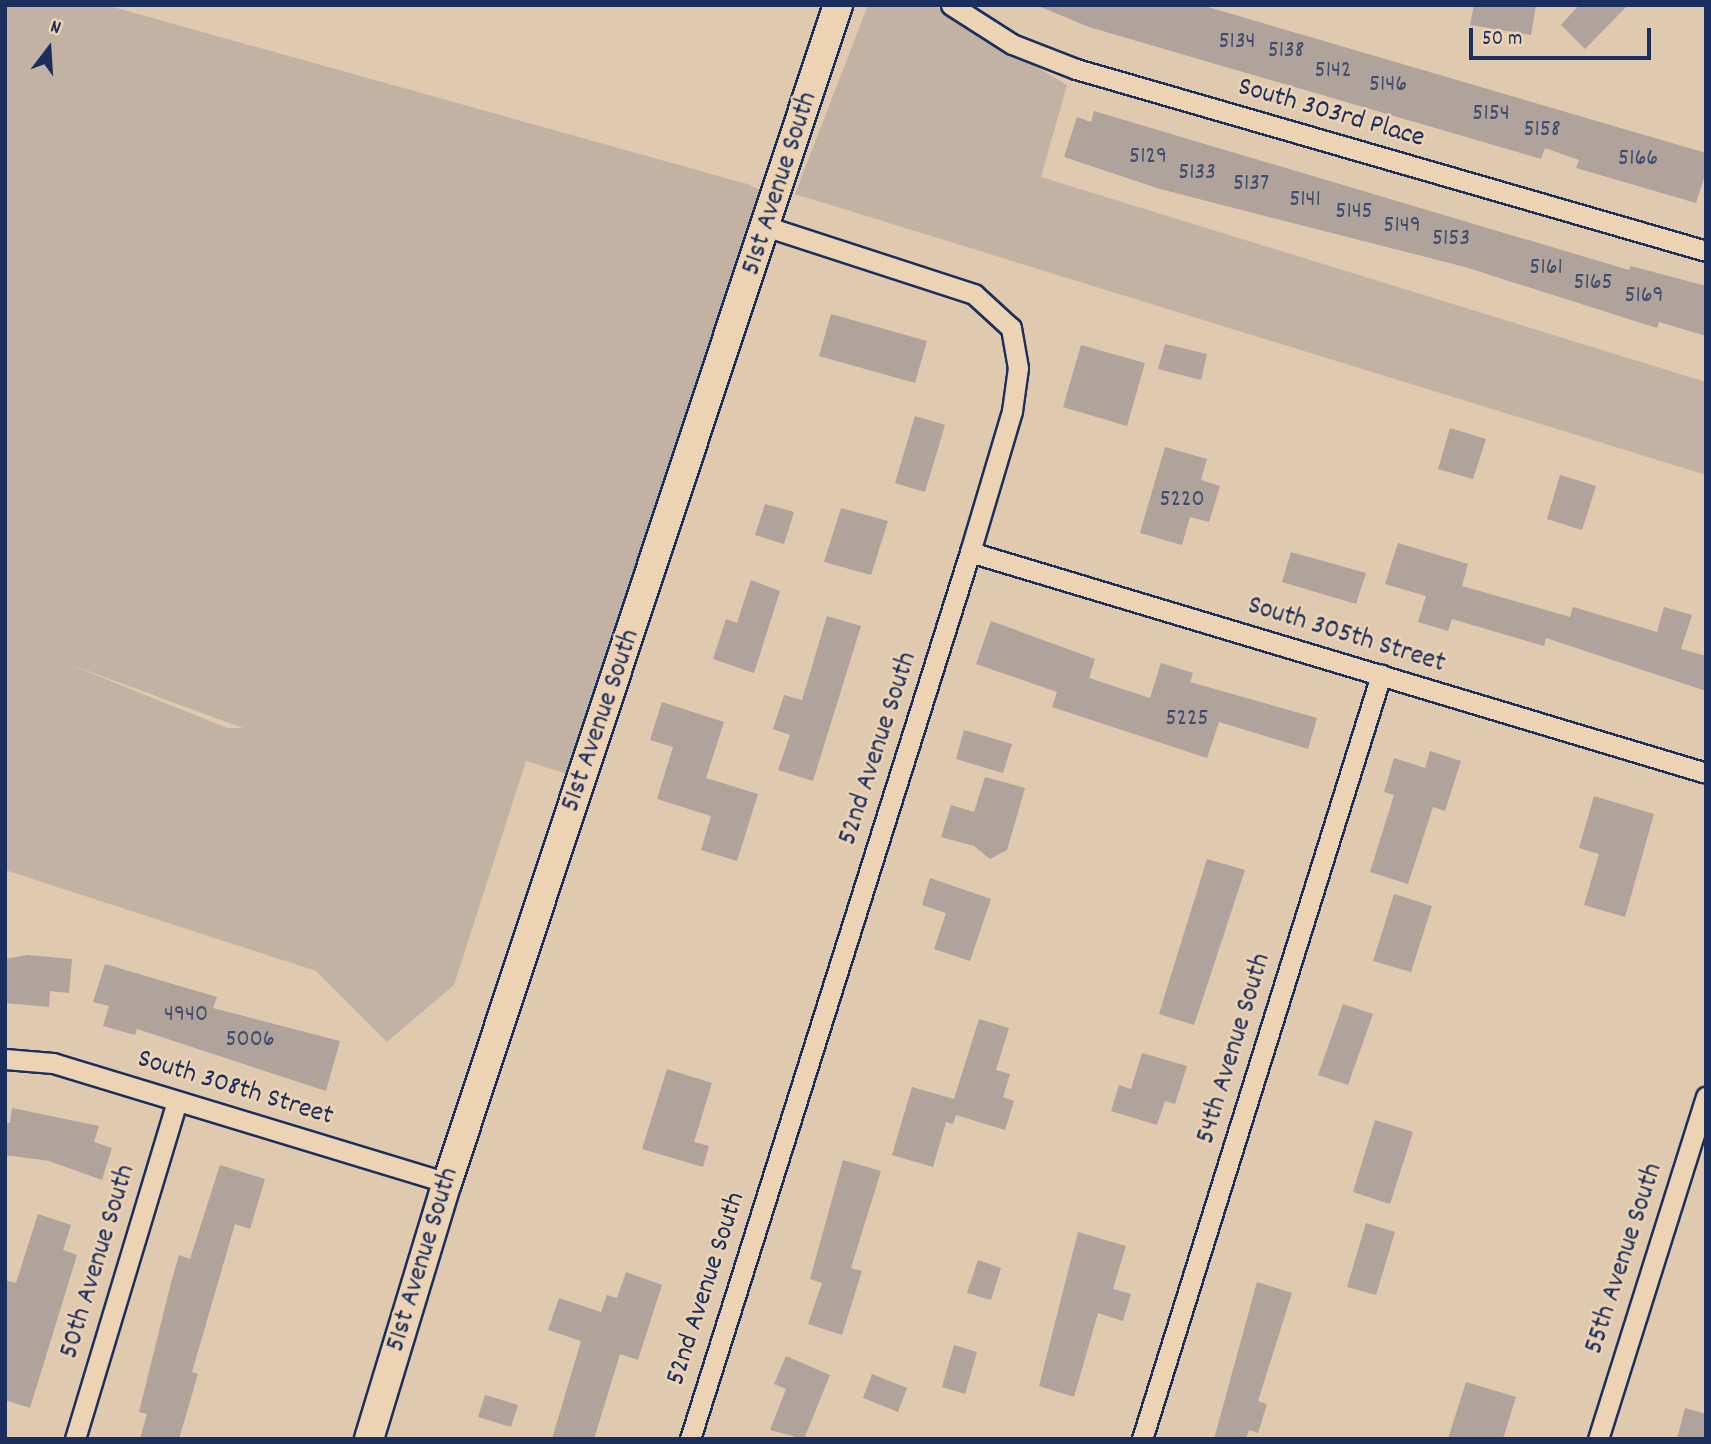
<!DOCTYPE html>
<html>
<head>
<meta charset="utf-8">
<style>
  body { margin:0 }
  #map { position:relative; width:1711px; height:1444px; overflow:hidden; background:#dfc9af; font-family:Dekko,sans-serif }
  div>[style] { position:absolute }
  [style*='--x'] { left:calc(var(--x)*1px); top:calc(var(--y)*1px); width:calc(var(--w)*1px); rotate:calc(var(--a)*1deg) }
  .green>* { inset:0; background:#c2b2a3 }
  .building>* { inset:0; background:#afa39b }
  .roads { filter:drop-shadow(2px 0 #1b2f5e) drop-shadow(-2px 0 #1b2f5e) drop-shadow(0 2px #1b2f5e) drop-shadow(0 -2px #1b2f5e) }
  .street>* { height:19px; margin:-9.5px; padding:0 9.5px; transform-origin:9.5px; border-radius:9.5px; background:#ecd3b4 }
  .secondary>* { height:28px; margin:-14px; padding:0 14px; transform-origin:14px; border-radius:14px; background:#ecd3b4 }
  span { translate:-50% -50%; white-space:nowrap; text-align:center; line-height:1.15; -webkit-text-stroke:5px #ecd3b4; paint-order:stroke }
  .number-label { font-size:24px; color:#404c6d }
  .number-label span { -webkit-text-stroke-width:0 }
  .street-label { font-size:28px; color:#1b2f5e }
  .frame { position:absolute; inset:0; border:7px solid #1b2f5e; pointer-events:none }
  .north { position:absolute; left:14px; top:14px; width:70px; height:70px; -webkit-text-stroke:5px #ecd3b4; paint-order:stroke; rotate:17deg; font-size:19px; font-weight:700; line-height:28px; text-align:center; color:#1b2f5e }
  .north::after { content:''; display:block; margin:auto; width:24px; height:32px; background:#1b2f5e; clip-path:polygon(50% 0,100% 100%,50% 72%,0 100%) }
  .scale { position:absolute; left:1469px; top:28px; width:182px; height:32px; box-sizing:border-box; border:4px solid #1b2f5e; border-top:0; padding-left:9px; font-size:21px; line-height:24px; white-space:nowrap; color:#1b2f5e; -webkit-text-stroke:5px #ecd3b4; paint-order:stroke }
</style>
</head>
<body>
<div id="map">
  <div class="green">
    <div style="clip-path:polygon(evenodd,5px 5px,106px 5px,747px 184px,777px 198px,583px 779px,526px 761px,454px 985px,387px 1042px,316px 971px,5px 870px,5px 5px,66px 663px,243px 728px,227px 728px,66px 663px)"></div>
    <div style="clip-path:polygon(868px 5px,933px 5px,1067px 85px,1041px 177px,1706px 382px,1706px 475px,795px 194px)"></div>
  </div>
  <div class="building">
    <div style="clip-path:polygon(1036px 5px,1201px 5px,1706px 153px,1706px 172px,1696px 203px,1576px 168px,1579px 160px,1545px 148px,1541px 159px,1089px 27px)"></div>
    <div style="clip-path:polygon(1474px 5px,1536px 5px,1531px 35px,1470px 25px)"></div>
    <div style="clip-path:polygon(1579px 5px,1628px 5px,1585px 49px,1561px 25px)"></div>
    <div style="clip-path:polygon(1094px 111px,1629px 270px,1631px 266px,1706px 286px,1706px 336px,1659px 322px,1657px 328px,1465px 267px,1160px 189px,1064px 157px,1077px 117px,1091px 122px)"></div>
    <div style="clip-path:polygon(831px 314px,927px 341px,915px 383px,819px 356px)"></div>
    <div style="clip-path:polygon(1165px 344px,1207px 354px,1201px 380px,1158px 369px)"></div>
    <div style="clip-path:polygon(1081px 345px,1145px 363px,1127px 426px,1063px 407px)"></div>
    <div style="clip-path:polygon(915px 416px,945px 425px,925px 492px,895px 483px)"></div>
    <div style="clip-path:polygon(1450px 428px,1486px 439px,1473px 479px,1438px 469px)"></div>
    <div style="clip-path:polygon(1165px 447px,1207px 459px,1201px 480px,1220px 486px,1209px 522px,1190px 517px,1182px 545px,1140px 533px)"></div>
    <div style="clip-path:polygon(1560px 475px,1596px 486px,1582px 530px,1547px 519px)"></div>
    <div style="clip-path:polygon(765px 504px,794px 512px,784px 544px,755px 535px)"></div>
    <div style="clip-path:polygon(841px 508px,888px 521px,871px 575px,824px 562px)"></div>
    <div style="clip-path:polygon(1398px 543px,1468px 564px,1462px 586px,1570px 617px,1573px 607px,1657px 632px,1664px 607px,1692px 615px,1681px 649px,1706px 656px,1706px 691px,1546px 638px,1544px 646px,1452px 619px,1448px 631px,1418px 622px,1426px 596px,1385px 584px)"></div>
    <div style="clip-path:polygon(1291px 552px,1366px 573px,1356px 604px,1282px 582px)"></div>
    <div style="clip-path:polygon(751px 580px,780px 591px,754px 673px,713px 659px,726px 619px,737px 623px)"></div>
    <div style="clip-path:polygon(827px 616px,861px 626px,813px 781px,778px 770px,790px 735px,773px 729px,784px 695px,802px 700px)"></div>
    <div style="clip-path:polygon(991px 621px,1095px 659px,1089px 678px,1150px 698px,1161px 663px,1193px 673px,1190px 682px,1317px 718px,1308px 749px,1219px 722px,1207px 758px,1052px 707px,1057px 692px,976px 664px)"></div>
    <div style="clip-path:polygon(662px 702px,724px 722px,706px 778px,758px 794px,737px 861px,701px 850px,711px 816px,657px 799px,673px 747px,650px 740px)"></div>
    <div style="clip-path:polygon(964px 730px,1012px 744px,1003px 773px,956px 759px)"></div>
    <div style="clip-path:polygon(1430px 751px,1461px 761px,1445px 811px,1433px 807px,1408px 884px,1370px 872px,1394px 795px,1384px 792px,1394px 758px,1425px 768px)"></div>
    <div style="clip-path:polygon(985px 777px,1025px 788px,1007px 850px,990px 859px,974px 846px,941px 837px,951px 805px,974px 812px)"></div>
    <div style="clip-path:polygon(1594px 796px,1654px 814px,1625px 917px,1584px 905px,1599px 854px,1579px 848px)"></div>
    <div style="clip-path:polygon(1207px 859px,1245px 870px,1194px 1025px,1159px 1014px)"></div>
    <div style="clip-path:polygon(930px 878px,991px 899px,970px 961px,934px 949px,946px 913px,922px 905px)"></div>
    <div style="clip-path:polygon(1394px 894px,1432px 906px,1411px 972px,1373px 961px)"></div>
    <div style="clip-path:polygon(28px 955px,72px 959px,69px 993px,50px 991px,49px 1007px,5px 1003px,5px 959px)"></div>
    <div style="clip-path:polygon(105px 964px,217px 997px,213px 1008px,340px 1041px,326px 1091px,137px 1029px,135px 1035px,103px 1026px,109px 1006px,93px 1002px)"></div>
    <div style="clip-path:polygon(1343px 1004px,1373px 1014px,1348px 1085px,1318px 1075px)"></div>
    <div style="clip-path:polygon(979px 1019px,1009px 1028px,996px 1070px,1010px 1074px,1003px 1097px,1014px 1101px,1005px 1130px,956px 1115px,953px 1124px,946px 1122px,933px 1167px,892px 1155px,912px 1087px,954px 1099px)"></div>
    <div style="clip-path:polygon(1142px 1053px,1187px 1066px,1175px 1104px,1165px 1101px,1157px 1125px,1111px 1111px,1119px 1085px,1131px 1089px)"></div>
    <div style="clip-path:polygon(667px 1069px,712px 1083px,694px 1142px,709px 1146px,703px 1167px,642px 1149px)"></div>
    <div style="clip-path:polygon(12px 1108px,99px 1126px,94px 1142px,112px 1148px,102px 1180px,49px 1161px,5px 1155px,5px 1123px,10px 1123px)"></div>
    <div style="clip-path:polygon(1375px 1120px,1413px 1132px,1390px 1204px,1353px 1192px)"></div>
    <div style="clip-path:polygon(843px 1160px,881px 1171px,851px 1268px,862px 1271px,842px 1335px,808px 1324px,822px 1283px,810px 1279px)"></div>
    <div style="clip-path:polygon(220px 1165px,265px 1179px,250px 1229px,235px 1224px,192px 1372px,198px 1374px,179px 1439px,140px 1439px,147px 1414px,139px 1412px,171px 1283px,179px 1255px,190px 1259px)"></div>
    <div style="clip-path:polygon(38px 1214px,71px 1225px,63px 1250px,77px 1255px,30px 1408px,5px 1400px,5px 1280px,16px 1283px)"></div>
    <div style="clip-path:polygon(1366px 1223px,1395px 1232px,1376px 1295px,1347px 1287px)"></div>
    <div style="clip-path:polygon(1078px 1232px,1126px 1246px,1113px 1289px,1131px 1294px,1123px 1321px,1098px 1313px,1074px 1397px,1039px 1386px)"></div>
    <div style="clip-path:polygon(978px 1260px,1001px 1268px,991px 1300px,967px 1293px)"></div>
    <div style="clip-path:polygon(626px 1272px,662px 1285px,638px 1360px,620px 1354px,594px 1439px,552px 1439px,581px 1341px,548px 1330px,559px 1298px,601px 1312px,607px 1295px,617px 1298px)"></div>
    <div style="clip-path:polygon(1257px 1282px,1292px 1293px,1258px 1401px,1267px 1404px,1258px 1433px,1249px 1430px,1246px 1439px,1214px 1439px)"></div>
    <div style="clip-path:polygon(954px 1345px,977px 1352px,965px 1394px,942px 1387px)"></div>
    <div style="clip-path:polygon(786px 1356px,830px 1375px,804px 1439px,770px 1430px,786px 1389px,774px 1384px)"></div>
    <div style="clip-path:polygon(872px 1374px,907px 1388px,898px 1412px,863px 1398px)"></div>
    <div style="clip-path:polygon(1466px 1382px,1516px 1397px,1503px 1439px,1448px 1439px)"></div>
    <div style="clip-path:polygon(485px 1395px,518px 1405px,511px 1427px,478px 1417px)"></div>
    <div style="clip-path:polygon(1685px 1408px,1706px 1414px,1706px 1439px,1677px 1439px)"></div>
  </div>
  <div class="roads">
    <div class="street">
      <div style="--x:951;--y:5;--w:72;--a:32.6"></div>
      <div style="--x:1012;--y:44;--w:69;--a:21.3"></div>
      <div style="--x:1076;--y:69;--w:656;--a:16.11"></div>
      <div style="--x:970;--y:552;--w:768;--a:16.71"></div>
      <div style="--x:5;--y:1059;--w:48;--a:4.8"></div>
      <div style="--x:53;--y:1063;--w:412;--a:16.9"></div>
      <div style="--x:75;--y:1439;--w:353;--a:-73.2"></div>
      <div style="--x:690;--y:1439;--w:930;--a:-72.48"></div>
      <div style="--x:970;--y:552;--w:147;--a:-73.4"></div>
      <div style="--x:1012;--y:411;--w:43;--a:-82.1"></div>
      <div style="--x:1018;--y:368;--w:41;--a:-99.9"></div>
      <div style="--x:1011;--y:328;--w:50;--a:-137.4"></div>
      <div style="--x:974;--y:294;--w:217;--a:-162"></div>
      <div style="--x:1142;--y:1439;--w:801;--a:-72.63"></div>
      <div style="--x:1598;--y:1439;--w:359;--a:-72.5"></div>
    </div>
    <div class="secondary">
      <div style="--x:369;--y:1439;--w:268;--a:-73.1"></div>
      <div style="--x:447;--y:1183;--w:1241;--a:-71.64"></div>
    </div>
  </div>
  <div class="number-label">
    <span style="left:1237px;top:43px">5134</span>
    <span style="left:1286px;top:52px">5138</span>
    <span style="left:1333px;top:72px">5142</span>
    <span style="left:1388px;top:86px">5146</span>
    <span style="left:1491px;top:115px">5154</span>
    <span style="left:1542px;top:131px">5158</span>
    <span style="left:1148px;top:158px">5129</span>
    <span style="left:1638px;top:160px">5166</span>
    <span style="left:1197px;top:174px">5133</span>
    <span style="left:1251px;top:185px">5137</span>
    <span style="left:1305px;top:201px">5141</span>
    <span style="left:1354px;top:213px">5145</span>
    <span style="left:1402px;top:227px">5149</span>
    <span style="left:1451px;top:240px">5153</span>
    <span style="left:1546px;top:269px">5161</span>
    <span style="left:1593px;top:284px">5165</span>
    <span style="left:1644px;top:297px">5169</span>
    <span style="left:1182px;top:501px">5220</span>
    <span style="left:1187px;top:720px">5225</span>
    <span style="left:186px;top:1016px">4940</span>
    <span style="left:250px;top:1041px">5006</span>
  </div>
  <div class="street-label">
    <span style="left:1331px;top:114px;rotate:16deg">South 303rd Place</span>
    <span style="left:781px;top:184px;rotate:-72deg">51st Avenue South</span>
    <span style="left:1346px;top:636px;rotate:17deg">South 305th Street</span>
    <span style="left:602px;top:721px;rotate:-71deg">51st Avenue South</span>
    <span style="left:879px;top:749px;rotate:-72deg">52nd Avenue South</span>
    <span style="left:1235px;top:1049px;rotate:-73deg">54th Avenue South</span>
    <span style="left:235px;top:1089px;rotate:17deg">South 308th Street</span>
    <span style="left:1625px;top:1259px;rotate:-72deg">55th Avenue South</span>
    <span style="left:424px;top:1260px;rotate:-73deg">51st Avenue South</span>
    <span style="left:99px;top:1262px;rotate:-73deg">50th Avenue South</span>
    <span style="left:707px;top:1289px;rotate:-72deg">52nd Avenue South</span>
  </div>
  <div class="frame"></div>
  <div class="north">N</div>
  <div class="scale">50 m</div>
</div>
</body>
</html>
